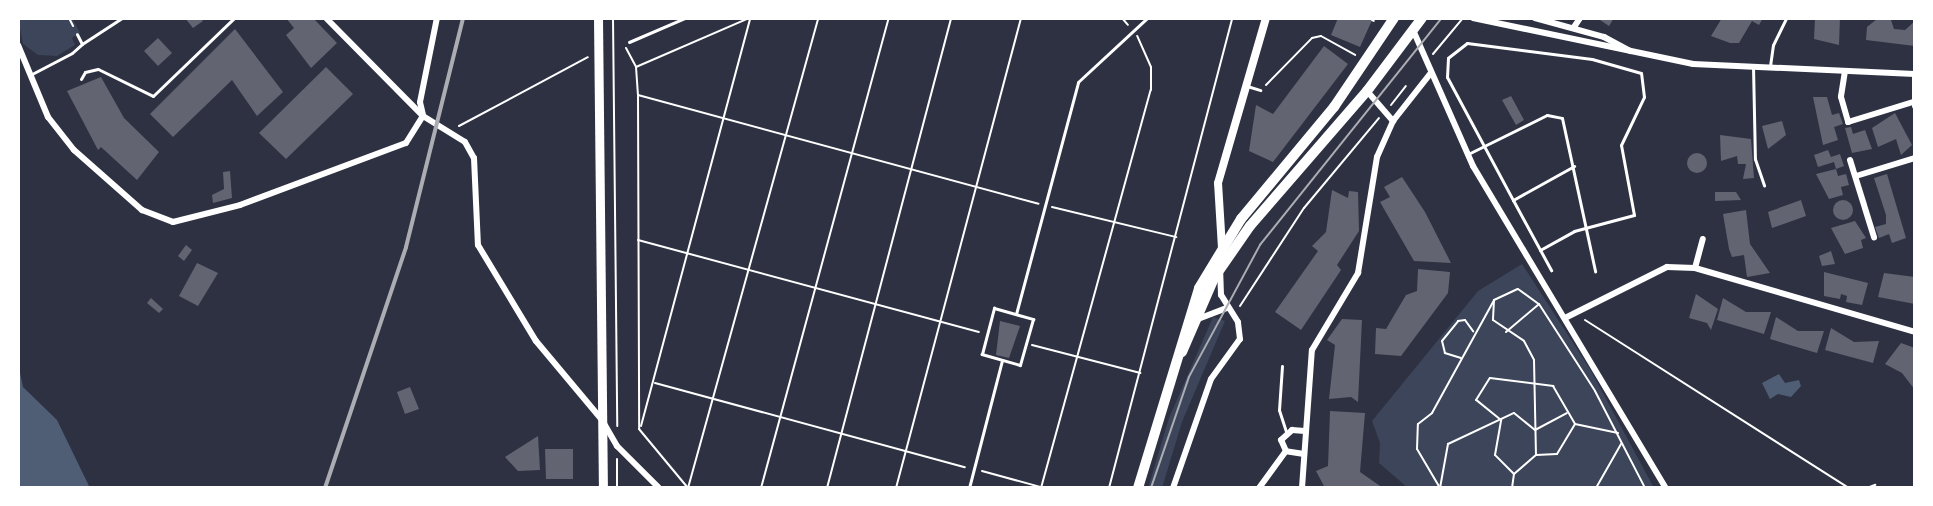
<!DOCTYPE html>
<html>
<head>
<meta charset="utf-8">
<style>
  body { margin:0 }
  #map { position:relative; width:1933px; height:506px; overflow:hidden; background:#2d3142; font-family:"Noto Sans",sans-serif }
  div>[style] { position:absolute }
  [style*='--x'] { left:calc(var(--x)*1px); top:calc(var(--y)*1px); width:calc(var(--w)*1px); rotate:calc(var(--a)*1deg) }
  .green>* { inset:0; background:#3c4559 }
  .water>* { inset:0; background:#4f5d75 }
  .building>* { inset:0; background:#626471 }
  .round { border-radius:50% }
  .path>* { height:2px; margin:-1px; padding:0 1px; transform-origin:1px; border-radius:1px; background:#fff }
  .service>* { height:3px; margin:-1.5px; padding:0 1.5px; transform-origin:1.5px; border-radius:1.5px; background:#fff }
  .minor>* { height:6px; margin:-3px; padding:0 3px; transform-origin:3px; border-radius:3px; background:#fff }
  .tertiary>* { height:8px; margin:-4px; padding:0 4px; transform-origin:4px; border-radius:4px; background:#fff }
  .secondary>* { height:9px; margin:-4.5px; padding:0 4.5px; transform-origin:4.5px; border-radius:4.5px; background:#fff }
  .primary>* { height:10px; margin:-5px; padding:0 5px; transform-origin:5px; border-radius:5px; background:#fff }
  .tram>* { height:1.5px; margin:-0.75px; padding:0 0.75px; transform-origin:0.75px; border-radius:0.75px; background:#abadb3 }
  .rail>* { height:4px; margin:-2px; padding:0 2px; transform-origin:2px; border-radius:2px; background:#abadb3 }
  span { translate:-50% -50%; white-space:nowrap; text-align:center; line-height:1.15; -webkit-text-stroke:6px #fff; paint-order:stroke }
  .frame { position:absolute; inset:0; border:20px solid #fff; pointer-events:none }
</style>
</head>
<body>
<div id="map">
  <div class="green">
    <div style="clip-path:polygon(18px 18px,72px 18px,80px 33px,72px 38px,75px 45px,57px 56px,38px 55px,23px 44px)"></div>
    <div style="clip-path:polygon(1522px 264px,1590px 369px,1654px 488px,1408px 488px,1379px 463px,1380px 443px,1372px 421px,1478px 291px)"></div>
    <div style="clip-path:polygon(1213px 317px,1225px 321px,1182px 422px,1162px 488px,1148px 488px,1169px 418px)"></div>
  </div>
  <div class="water">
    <div style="clip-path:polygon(18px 363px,23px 387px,57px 420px,90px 488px,20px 488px)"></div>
    <div style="clip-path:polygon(1779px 374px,1785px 383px,1799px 380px,1801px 386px,1791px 397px,1778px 394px,1770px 399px,1762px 383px)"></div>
  </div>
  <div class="building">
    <div style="clip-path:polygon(185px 18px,200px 18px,203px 21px,193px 28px)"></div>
    <div style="clip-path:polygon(286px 18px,313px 18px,337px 43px,311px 68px,286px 35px,294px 28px)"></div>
    <div style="clip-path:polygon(1338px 18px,1373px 18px,1360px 47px,1331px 35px)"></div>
    <div style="clip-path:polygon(1597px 18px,1614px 18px,1609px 26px)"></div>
    <div style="clip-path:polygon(1722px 18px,1763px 18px,1759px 25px,1752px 21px,1739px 43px,1730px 43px,1711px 36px)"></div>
    <div style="clip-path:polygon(1815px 18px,1840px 18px,1839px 45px,1814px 39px)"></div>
    <div style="clip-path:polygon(1877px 19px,1891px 20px,1894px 29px,1905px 30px,1915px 21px,1915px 46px,1866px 40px,1867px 27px)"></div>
    <div style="clip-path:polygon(235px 29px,283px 92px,257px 116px,232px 80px,173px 137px,150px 114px)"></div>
    <div style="clip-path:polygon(158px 38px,172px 53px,158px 66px,144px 51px)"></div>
    <div style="clip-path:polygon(1324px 46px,1348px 64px,1273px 162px,1249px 151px,1256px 105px,1273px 114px)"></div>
    <div style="clip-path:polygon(326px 67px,353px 94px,286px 159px,259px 133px)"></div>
    <div style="clip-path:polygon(101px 77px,124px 118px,159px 152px,137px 180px,101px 147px,98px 150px,67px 91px)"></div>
    <div style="clip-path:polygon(1511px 96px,1524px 120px,1516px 125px,1502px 100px)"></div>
    <div style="clip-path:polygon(1813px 97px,1827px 97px,1832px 115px,1839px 113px,1843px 124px,1834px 127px,1838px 140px,1823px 145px)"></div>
    <div style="clip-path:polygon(1895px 113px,1912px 145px,1901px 155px,1896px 139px,1878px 147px,1872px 128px)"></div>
    <div style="clip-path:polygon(1782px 121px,1786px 135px,1768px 149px,1762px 126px)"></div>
    <div style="clip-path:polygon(1851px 127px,1853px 134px,1865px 130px,1872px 149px,1852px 153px,1845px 128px)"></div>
    <div style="clip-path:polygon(1720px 135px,1751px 139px,1754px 178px,1743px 179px,1746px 164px,1738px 164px,1737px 156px,1721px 161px)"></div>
    <div style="clip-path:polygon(1828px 150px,1831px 157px,1840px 154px,1844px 166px,1836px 169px,1834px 162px,1818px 167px,1814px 155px)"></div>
    <div class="round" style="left:1687px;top:153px;width:20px;height:20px"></div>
    <div style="clip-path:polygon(1836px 169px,1838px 176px,1846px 174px,1849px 185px,1841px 187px,1843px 195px,1829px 199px,1816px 174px)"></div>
    <div style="clip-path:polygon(230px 171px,232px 198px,213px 203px,212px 195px,224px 189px,223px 172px)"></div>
    <div style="clip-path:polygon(1887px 174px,1906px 238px,1892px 243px,1889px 234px,1879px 238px,1875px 227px,1886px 224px,1886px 215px,1874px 178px)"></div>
    <div style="clip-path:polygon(1402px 177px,1425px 212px,1451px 263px,1414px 261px,1380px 202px,1390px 197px,1384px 187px)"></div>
    <div style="clip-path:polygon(1332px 190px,1348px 198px,1349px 191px,1358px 192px,1359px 231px,1337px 265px,1341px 270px,1301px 330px,1275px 312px,1318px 251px,1312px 246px,1326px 232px)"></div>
    <div style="clip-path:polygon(1715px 192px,1736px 192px,1741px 200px,1715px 201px)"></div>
    <div style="clip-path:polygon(1801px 200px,1806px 216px,1772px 228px,1768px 212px)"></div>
    <div class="round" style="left:1833px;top:200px;width:20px;height:20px"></div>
    <div style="clip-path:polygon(1746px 210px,1750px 244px,1770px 273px,1747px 277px,1744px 255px,1732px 257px,1729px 249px,1723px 214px)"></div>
    <div style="clip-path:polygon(1855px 221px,1866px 238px,1861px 240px,1863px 248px,1845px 254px,1831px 228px)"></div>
    <div style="clip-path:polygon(186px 245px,192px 250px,184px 261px,178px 256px)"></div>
    <div style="clip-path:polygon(1831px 251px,1835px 264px,1822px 266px,1819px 256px)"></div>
    <div style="clip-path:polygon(197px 263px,218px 273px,198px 306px,179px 296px)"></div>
    <div style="clip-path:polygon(1418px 269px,1450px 272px,1448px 293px,1401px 356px,1375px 354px,1376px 328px,1386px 329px,1406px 295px,1417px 291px)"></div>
    <div style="clip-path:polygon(1824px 272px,1868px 283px,1862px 305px,1846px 302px,1847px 296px,1841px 294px,1840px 299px,1824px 296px)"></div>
    <div style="clip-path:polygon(1884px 273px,1915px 277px,1915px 304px,1878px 297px)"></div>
    <div style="clip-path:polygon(1696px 294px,1718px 309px,1711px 330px,1707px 323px,1689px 318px)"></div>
    <div style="clip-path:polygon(151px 298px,163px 309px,159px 313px,147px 303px)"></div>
    <div style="clip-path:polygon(1723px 298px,1746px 312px,1771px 312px,1764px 334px,1717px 320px)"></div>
    <div style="clip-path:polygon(1776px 317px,1798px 331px,1824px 331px,1817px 353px,1770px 339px)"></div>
    <div style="clip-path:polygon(1342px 319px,1362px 320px,1358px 402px,1351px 397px,1329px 399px,1335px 345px,1327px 340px)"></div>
    <div style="clip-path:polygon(1000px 321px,1020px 326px,1009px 358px,996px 355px)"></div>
    <div style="clip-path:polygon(1831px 328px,1854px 342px,1879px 341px,1873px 363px,1825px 350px)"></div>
    <div style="clip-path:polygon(1901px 343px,1915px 348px,1915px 390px,1902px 373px,1885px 364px)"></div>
    <div style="clip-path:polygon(410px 387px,419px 409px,405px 414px,397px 392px)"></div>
    <div style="clip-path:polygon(1330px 411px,1365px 413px,1360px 472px,1383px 488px,1325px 488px,1316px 471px,1328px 466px)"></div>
    <div style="clip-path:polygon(538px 436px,540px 470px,518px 471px,505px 457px)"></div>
    <div style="clip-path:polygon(545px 449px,573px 449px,573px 479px,546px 479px)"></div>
  </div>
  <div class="path">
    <div style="--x:69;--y:18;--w:9;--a:63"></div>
    <div style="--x:613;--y:18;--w:408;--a:89.4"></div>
    <div style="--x:1122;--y:18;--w:9;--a:49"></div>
    <div style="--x:1372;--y:20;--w:2;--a:27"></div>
    <div style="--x:626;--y:48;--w:21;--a:62"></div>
    <div style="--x:636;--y:67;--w:28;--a:86"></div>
    <div style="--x:638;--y:95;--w:334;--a:89.8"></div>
    <div style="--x:639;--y:429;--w:77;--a:50.3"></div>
    <div style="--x:1433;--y:54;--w:47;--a:-50.2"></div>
    <div style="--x:636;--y:67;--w:123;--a:-23.4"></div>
    <div style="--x:1266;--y:85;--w:66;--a:-45.6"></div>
    <div style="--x:1312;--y:38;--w:9;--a:-13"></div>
    <div style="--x:1321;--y:36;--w:39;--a:29"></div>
    <div style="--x:638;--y:95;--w:415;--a:15.2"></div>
    <div style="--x:1391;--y:105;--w:24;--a:-52"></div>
    <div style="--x:459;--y:126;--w:146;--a:-28.1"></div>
    <div style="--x:1052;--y:207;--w:128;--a:13.6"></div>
    <div style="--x:638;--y:240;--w:353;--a:15.1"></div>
    <div style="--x:1494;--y:300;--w:20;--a:93"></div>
    <div style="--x:1493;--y:320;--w:37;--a:34"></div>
    <div style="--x:1524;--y:341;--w:21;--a:62"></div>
    <div style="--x:1534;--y:360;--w:95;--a:88.8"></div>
    <div style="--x:1536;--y:455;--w:21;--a:-3"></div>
    <div style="--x:1557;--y:454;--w:35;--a:-59"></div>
    <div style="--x:1240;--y:306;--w:117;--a:-56.9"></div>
    <div style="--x:1304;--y:208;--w:117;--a:-50.2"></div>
    <div style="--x:1585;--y:320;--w:313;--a:32.5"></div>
    <div style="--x:1506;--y:332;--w:43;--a:-40.3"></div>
    <div style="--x:1539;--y:304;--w:103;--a:57.2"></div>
    <div style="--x:1595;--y:391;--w:109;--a:62.7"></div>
    <div style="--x:1032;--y:345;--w:112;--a:14.5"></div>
    <div style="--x:1461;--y:358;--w:17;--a:-163"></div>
    <div style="--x:1445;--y:353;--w:12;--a:-104"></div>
    <div style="--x:1442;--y:341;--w:26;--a:-51"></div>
    <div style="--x:1458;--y:321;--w:7;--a:-8"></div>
    <div style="--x:1465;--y:320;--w:14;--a:54"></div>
    <div style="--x:655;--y:383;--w:321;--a:15.2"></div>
    <div style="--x:641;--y:426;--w:422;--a:-75"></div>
    <div style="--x:1914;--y:443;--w:1;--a:0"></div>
    <div style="--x:982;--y:471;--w:64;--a:15.3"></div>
    <div style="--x:1514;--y:474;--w:29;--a:-41"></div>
    <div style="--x:617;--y:488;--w:29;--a:-90"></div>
    <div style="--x:688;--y:488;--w:488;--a:-74.5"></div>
    <div style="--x:761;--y:488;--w:487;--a:-74.8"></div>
    <div style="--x:827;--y:488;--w:486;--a:-75.2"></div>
    <div style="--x:896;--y:488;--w:486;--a:-75.1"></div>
    <div style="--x:1041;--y:488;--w:413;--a:-74.6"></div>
    <div style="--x:1151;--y:90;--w:23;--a:-90"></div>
    <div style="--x:1151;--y:67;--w:34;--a:-114"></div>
    <div style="--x:1109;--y:488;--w:486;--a:-75.3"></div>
    <div style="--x:1440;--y:488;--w:45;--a:-120.5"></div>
    <div style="--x:1417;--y:449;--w:25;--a:-88"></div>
    <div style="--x:1418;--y:424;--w:18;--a:-38"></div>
    <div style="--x:1432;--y:413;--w:129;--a:-61.2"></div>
    <div style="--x:1494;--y:300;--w:26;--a:-25"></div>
    <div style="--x:1518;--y:289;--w:26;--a:36"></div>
    <div style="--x:1440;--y:488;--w:45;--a:-79.7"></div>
    <div style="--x:1448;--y:444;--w:73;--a:-25.2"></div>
    <div style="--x:1514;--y:413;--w:27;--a:39"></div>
    <div style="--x:1535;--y:430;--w:36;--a:-28"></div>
    <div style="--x:1512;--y:488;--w:14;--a:-82"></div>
    <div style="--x:1514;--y:474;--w:27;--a:-135"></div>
    <div style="--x:1495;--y:455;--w:36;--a:-80"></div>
    <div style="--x:1501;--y:420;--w:32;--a:-141"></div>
    <div style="--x:1476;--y:400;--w:26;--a:-58"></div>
    <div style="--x:1490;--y:378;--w:64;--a:7.2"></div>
    <div style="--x:1553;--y:386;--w:44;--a:59.9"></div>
    <div style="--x:1575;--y:424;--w:44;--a:11.8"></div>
    <div style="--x:1596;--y:488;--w:51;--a:-60.4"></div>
    <div style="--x:1867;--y:488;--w:9;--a:-21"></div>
  </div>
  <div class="service">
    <div style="--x:629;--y:42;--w:61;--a:-23.2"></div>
    <div style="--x:82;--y:44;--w:48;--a:-33"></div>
    <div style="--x:1753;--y:66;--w:93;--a:88.8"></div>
    <div style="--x:1755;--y:159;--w:28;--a:71"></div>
    <div style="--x:1770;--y:66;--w:21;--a:-82"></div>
    <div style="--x:1773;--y:45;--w:30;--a:-64"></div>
    <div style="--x:30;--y:75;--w:47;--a:-27.6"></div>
    <div style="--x:72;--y:53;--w:13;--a:-42"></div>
    <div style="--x:82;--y:44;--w:11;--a:-117"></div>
    <div style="--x:81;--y:79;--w:8;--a:-60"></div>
    <div style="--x:85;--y:72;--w:13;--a:-13"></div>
    <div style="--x:98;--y:69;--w:61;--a:26.1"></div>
    <div style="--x:153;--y:96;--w:112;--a:-43.9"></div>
    <div style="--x:1247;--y:86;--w:14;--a:17"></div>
    <div style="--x:1468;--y:154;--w:88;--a:-26.3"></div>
    <div style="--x:1547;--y:115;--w:15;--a:11"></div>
    <div style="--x:1562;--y:118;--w:157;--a:77.8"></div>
    <div style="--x:1513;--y:200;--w:70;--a:-29.1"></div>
    <div style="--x:1540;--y:250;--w:39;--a:-29"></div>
    <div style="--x:1574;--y:231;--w:62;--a:-14.9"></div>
    <div style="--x:1634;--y:215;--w:71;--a:-100.5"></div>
    <div style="--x:1621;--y:145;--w:53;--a:-64.4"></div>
    <div style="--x:1644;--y:97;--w:24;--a:-97"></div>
    <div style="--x:1641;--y:73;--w:51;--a:-164.1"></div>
    <div style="--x:1592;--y:59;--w:126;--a:-172.7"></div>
    <div style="--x:1467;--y:43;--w:24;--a:142"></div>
    <div style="--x:1448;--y:58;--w:19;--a:93"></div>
    <div style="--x:1447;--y:77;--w:140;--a:61.8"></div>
    <div style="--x:1513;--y:200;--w:80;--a:61.5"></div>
    <div style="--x:994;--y:308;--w:41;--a:15.8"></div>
    <div style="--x:1033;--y:319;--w:48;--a:105.8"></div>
    <div style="--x:1020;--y:365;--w:40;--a:-164"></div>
    <div style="--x:982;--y:354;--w:48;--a:-75.4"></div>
    <div style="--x:1016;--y:314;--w:240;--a:-75"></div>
    <div style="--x:1078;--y:82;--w:94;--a:-42.8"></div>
    <div style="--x:1282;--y:366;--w:44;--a:93.9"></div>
    <div style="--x:1279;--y:410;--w:23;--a:72"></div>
    <div style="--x:969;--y:488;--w:132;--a:-75.5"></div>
  </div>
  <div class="minor">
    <div style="--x:326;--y:18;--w:138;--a:45.3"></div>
    <div style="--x:423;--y:116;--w:49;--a:31.8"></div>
    <div style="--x:465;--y:142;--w:18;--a:61"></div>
    <div style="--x:474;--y:158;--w:87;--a:87.4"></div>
    <div style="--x:478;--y:245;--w:112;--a:58.9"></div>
    <div style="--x:536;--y:341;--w:103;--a:50.1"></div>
    <div style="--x:602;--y:420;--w:30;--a:60"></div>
    <div style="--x:617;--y:446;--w:59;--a:45"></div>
    <div style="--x:1473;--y:18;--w:225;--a:11.8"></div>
    <div style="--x:1693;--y:64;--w:222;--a:2.6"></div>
    <div style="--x:1535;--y:18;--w:72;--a:15.4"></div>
    <div style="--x:1604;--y:37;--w:30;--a:28"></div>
    <div style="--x:1574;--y:27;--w:11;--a:-56"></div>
    <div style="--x:1413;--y:30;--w:149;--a:66.2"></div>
    <div style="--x:1473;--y:166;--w:375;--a:59.1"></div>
    <div style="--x:18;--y:45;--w:78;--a:67.4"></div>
    <div style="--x:48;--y:117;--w:42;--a:51.8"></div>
    <div style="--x:74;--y:150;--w:91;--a:41.4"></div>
    <div style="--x:142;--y:210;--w:33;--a:21"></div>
    <div style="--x:173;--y:222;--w:69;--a:-14.2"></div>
    <div style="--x:240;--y:205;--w:177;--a:-20.5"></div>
    <div style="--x:406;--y:143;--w:32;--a:-58"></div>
    <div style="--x:1845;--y:71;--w:26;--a:99"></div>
    <div style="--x:1841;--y:97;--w:26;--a:74"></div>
    <div style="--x:1848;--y:122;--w:68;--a:-17.1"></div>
    <div style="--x:1915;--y:74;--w:32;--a:90"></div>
    <div style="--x:1367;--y:91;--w:40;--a:49"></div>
    <div style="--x:423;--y:115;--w:13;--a:-103"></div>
    <div style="--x:420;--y:102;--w:86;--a:-78.6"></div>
    <div style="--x:1850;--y:160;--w:81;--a:72.7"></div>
    <div style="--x:1856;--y:176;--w:62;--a:-17"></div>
    <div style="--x:1695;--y:268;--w:30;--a:-75"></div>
    <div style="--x:1565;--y:318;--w:114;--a:-26.6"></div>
    <div style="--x:1667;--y:267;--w:28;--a:2"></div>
    <div style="--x:1695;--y:268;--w:229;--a:16.2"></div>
    <div style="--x:1198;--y:319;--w:31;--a:-21"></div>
    <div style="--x:1304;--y:454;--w:18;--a:-171"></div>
    <div style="--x:1286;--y:451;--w:12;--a:-114"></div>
    <div style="--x:1281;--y:440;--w:15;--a:-42"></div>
    <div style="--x:1292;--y:430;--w:13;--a:4"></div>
    <div style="--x:1173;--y:488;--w:115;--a:-70.8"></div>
    <div style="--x:1211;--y:379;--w:49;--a:-54.1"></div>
    <div style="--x:1240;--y:339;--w:17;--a:-97"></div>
    <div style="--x:1238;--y:322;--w:32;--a:-122"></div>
    <div style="--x:1221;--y:295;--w:24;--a:-92"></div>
    <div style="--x:1259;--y:488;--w:46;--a:-53.9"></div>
    <div style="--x:1302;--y:488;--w:138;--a:-85.9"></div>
    <div style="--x:1312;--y:350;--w:90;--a:-59.1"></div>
    <div style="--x:1358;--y:273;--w:118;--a:-80.7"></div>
    <div style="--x:1377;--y:157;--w:39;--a:-66"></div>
    <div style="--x:1393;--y:121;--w:60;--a:-51.8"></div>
  </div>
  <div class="tertiary">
    <div style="--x:1222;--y:248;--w:65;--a:-93.5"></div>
    <div style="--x:1218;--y:183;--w:172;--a:-73.8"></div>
  </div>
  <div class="secondary">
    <div style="--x:598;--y:18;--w:470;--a:89.4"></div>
  </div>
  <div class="primary">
    <div style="--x:1182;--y:352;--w:81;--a:-66.6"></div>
    <div style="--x:1214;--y:278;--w:63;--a:-55.3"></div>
    <div style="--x:1250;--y:226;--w:179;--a:-49.1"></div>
    <div style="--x:1367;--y:91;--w:91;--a:-53"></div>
    <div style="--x:1138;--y:488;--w:209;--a:-73"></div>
    <div style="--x:1199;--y:288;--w:81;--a:-58.7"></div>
    <div style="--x:1241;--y:219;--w:146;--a:-50.3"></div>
    <div style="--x:1334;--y:107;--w:107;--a:-56"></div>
  </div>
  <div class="tram">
    <div style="--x:1151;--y:488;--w:117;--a:-71.1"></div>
    <div style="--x:1189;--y:377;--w:150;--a:-61.7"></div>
    <div style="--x:1260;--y:245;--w:291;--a:-51.3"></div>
  </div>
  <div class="rail">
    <div style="--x:325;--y:488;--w:254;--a:-71.4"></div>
    <div style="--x:406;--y:247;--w:236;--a:-76"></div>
  </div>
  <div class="frame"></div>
</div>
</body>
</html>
